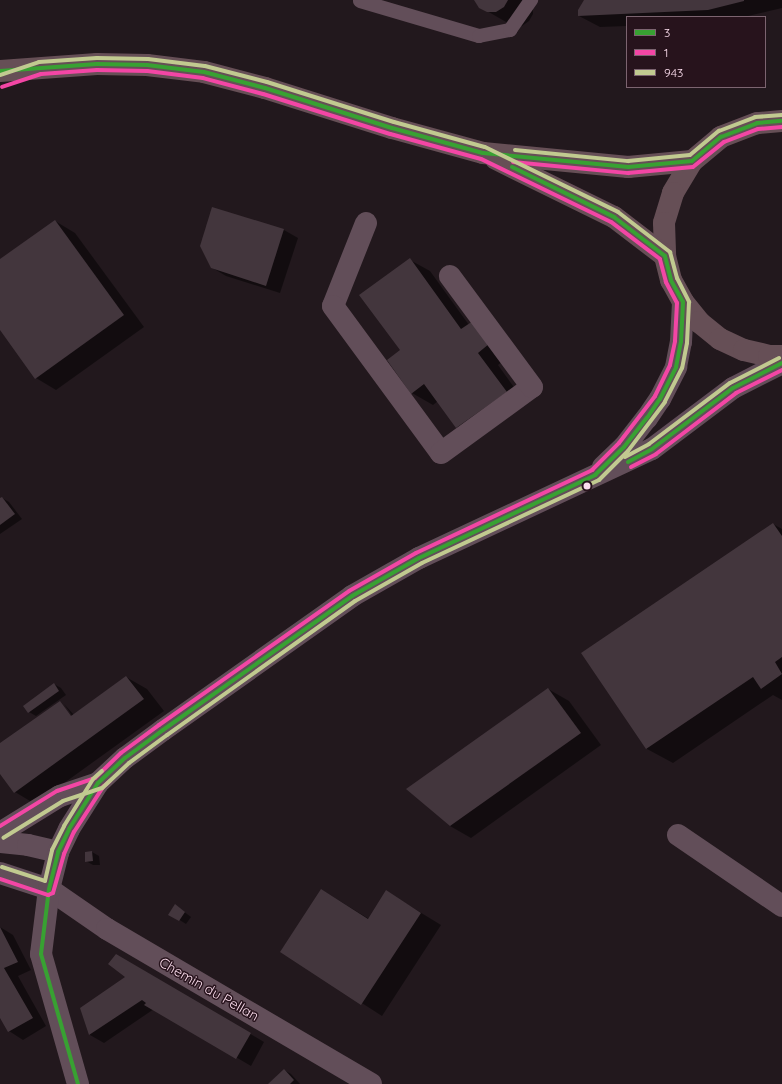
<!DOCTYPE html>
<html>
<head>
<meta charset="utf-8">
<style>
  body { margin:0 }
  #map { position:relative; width:782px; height:1084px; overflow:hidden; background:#22181d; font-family:Quicksand,sans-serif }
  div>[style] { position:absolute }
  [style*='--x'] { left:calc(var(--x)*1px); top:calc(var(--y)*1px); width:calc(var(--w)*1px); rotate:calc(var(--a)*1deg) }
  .shadow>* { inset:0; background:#0007 }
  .building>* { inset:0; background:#43363d }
  .service>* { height:14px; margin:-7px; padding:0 7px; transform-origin:7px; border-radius:7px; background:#624e59 }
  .minor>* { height:22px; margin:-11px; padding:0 11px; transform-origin:11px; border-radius:11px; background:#624e59 }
  .primary>* { height:22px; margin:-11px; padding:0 11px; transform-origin:11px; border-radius:11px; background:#664f56 }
  .bus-1>* { height:4px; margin:-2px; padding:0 2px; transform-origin:2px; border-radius:2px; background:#38a132 }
  .bus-2>* { height:4px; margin:-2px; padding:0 2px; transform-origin:2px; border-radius:2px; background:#f346a5 }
  .bus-3>* { height:4px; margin:-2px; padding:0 2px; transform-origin:2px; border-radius:2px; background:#c1ca90 }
  .dots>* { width:11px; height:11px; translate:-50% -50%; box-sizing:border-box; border:2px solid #27131c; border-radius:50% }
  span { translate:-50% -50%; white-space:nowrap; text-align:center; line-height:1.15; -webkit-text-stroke:3px #27131c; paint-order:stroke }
  .street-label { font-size:14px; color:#fbdded }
  .legend { position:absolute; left:626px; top:16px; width:140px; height:72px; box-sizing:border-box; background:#27131c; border:1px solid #7c6470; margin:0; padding:5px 7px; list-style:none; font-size:12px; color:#fbdded }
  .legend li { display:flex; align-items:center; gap:8px; height:20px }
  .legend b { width:20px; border:1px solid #7c6470 }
</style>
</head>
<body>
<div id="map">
  <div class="shadow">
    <div style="clip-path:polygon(475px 0,537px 0,533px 6px,533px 14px,529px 21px,522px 26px,513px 26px,480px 7px)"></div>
    <div style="clip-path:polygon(586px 0,782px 0,782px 8px,744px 17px,627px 17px,627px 26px,600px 27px,579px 16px)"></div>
    <div style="clip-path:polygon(55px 221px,75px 233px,144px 327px,56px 390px,36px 378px,0 329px,0 260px)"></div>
    <div style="clip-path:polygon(284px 230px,298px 238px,280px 293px,226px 276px,211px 267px)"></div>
    <div style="clip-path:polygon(410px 260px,430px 271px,469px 325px,509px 356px,498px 365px,526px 404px,478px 439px,457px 428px,438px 401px,433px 405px,412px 393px,401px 350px)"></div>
    <div style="clip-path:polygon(2px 498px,9px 502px,22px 519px,0 534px,0 500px)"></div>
    <div style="clip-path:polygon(773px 524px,782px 529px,782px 700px,773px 695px,673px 763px,647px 749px,582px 653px)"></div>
    <div style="clip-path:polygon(126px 677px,147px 689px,164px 711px,35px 804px,15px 792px,0 773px,0 744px,60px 702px,70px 717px,73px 717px,64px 704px,74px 715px)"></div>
    <div style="clip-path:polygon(54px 684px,61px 688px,66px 695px,36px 716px,29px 712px)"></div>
    <div style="clip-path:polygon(548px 689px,569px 701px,601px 745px,471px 838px,450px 826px)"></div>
    <div style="clip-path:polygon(86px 852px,92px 852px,99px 856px,100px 865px,93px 865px,86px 861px)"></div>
    <div style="clip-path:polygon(322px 890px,369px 919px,387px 892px,441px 925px,382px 1016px,281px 951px)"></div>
    <div style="clip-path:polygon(175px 905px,191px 917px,186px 924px,170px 914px)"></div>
    <div style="clip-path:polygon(0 927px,13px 935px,31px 970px,18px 976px,46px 1026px,23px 1040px,9px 1031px,0 1015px)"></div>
    <div style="clip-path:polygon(116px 955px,264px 1042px,251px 1066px,154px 1009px,104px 1043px,90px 1035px,81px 1009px,127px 977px)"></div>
    <div style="clip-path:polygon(284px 1070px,291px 1074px,300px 1084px,269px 1084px)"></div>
  </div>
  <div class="building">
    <div style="clip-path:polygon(474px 0,508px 0,504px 7px,496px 12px,487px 12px,479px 8px)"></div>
    <div style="clip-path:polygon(584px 0,744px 0,744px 1px,708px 10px,578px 16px,578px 10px)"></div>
    <div style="clip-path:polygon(212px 207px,284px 229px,266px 286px,211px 268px,200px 246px)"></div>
    <div style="clip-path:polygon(55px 220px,124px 315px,35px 379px,0 330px,0 259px)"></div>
    <div style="clip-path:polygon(410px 258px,461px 329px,473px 321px,489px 344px,478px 353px,507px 392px,456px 428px,424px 384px,411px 394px,387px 360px,400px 350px,359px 295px)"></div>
    <div style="clip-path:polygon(2px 497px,15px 514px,0 525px,0 498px)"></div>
    <div style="clip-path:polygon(773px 523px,782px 536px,782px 657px,775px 662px,782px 674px,761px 689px,753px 677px,646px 749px,581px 653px)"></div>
    <div style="clip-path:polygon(126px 676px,144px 699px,14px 793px,0 774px,0 743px,60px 701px,71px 716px)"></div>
    <div style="clip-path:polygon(54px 683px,59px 691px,28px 713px,23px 706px)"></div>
    <div style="clip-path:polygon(548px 688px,581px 733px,450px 826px,406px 789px)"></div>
    <div style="clip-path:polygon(92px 851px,93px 861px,85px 862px,85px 852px)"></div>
    <div style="clip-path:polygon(321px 889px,368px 919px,386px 890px,421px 913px,361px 1005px,280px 952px)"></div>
    <div style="clip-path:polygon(175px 904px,185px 912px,179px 921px,168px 915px)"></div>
    <div style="clip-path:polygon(0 927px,18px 962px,4px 968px,33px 1018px,8px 1032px,0 1018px)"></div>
    <div style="clip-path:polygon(116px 954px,251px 1033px,236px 1059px,144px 1005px,146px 1003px,142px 1000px,89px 1035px,80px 1008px,125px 977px,108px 964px)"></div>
    <div style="clip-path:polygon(284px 1069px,294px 1080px,290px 1084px,268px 1084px)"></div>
  </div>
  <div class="service">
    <div style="--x:360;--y:1;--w:124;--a:16.4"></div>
    <div style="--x:479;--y:36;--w:32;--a:-11"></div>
    <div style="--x:510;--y:30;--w:37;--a:-55"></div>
  </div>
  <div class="minor">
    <div style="--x:366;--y:223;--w:89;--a:111.7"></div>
    <div style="--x:333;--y:306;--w:182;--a:53.7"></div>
    <div style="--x:441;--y:453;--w:112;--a:-36"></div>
    <div style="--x:532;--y:387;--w:138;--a:-126.5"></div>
    <div style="--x:603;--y:467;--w:29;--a:-44"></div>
    <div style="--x:624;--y:447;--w:37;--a:-52"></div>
    <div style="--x:647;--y:418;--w:23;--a:-56"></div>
    <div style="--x:660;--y:399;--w:36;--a:-63"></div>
    <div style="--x:676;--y:367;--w:25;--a:-79"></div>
    <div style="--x:681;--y:342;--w:40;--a:-87.1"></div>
    <div style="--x:0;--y:833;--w:70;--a:-31.7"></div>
    <div style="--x:60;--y:796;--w:40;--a:-18.9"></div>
    <div style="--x:678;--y:835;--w:126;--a:34.3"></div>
    <div style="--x:0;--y:842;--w:28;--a:6"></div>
    <div style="--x:28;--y:845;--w:31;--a:13"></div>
    <div style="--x:0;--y:873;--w:52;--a:18.1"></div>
    <div style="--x:49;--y:889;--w:70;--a:34.6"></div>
    <div style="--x:107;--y:929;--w:306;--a:30.4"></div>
    <div style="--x:78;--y:1084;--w:135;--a:-105.9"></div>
    <div style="--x:41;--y:954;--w:65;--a:-83"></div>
    <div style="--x:49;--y:889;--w:38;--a:-76"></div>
    <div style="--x:58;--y:852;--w:25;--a:-64"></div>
    <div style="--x:69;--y:829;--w:54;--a:-57.8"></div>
    <div style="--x:98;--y:783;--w:37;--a:-43"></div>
    <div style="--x:125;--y:758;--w:47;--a:-36.4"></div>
    <div style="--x:163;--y:730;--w:232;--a:-35.3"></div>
    <div style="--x:352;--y:596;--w:77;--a:-29.6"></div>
    <div style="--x:419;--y:558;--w:257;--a:-25.1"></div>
    <div style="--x:652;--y:449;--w:101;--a:-37"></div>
    <div style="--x:733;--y:388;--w:55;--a:-27"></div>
  </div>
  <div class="primary">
    <div style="--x:0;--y:71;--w:97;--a:-4.1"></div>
    <div style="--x:97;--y:64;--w:50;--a:1.1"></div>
    <div style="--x:147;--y:65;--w:57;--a:7"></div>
    <div style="--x:204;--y:72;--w:63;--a:14.7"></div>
    <div style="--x:265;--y:88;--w:133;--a:17.5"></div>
    <div style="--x:392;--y:128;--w:94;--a:15.4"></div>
    <div style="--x:483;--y:153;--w:146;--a:5.5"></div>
    <div style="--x:628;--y:167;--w:64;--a:-5.4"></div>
    <div style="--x:782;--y:121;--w:25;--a:175"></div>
    <div style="--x:757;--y:123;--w:39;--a:159"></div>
    <div style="--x:721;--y:137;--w:38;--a:140"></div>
    <div style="--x:692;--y:161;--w:37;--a:121"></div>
    <div style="--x:673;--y:193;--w:31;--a:107"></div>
    <div style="--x:664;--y:223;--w:33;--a:88"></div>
    <div style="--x:665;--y:256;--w:25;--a:76"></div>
    <div style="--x:671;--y:280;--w:25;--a:61"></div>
    <div style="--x:683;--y:302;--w:26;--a:51"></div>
    <div style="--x:699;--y:322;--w:27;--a:39"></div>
    <div style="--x:720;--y:339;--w:26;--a:25"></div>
    <div style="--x:744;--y:350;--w:26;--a:13"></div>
    <div style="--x:769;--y:356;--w:13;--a:0"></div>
    <div style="--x:496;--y:159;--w:131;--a:26.2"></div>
    <div style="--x:614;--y:217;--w:64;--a:37.4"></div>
  </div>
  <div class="bus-1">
    <div style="--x:0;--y:71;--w:97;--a:-4.1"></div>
    <div style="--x:97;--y:64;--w:50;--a:1.1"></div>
    <div style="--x:147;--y:65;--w:57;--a:7"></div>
    <div style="--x:204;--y:72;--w:63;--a:14.7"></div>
    <div style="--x:265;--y:88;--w:133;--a:17.5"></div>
    <div style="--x:392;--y:128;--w:94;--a:15.4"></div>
    <div style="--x:483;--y:153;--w:146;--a:5.5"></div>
    <div style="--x:628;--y:167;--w:64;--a:-5.4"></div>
    <div style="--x:692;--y:161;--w:38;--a:-40"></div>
    <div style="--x:721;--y:137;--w:39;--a:-21"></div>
    <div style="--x:757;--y:123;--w:25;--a:-5"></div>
    <div style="--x:512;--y:167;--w:114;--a:26.1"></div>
    <div style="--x:614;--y:217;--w:64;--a:37.4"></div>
    <div style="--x:628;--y:462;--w:27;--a:-28"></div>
    <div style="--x:652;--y:449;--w:101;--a:-37"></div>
    <div style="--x:733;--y:388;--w:55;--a:-27"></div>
    <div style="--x:78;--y:1084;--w:135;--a:-105.9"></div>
    <div style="--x:41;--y:954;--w:65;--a:-83"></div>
    <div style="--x:49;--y:889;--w:38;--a:-76"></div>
    <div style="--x:58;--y:852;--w:25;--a:-64"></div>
    <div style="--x:69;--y:829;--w:54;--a:-57.8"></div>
    <div style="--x:98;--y:783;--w:37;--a:-43"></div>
    <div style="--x:125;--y:758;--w:47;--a:-36.4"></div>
    <div style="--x:163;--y:730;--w:232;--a:-35.3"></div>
    <div style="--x:352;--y:596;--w:77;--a:-29.6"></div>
    <div style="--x:419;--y:558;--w:195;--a:-25.2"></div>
    <div style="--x:595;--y:475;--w:40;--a:-44"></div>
    <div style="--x:624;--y:447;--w:37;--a:-52"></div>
    <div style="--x:647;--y:418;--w:23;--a:-56"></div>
    <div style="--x:660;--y:399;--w:36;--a:-63"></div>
    <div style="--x:676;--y:367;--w:25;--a:-79"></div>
    <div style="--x:681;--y:342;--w:40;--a:-87.1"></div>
    <div style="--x:683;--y:302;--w:25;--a:-119"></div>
    <div style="--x:671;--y:280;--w:25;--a:-104"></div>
  </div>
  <div class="bus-2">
    <div style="--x:513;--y:162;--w:116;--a:5.5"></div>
    <div style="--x:628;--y:173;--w:65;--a:-5.3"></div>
    <div style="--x:693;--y:167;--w:40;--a:-39"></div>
    <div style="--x:724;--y:142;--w:36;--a:-21"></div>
    <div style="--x:758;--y:129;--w:24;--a:-5"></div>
    <div style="--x:631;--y:467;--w:28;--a:-27"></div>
    <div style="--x:656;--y:454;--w:101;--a:-37.3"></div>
    <div style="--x:736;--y:393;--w:51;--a:-26.6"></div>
    <div style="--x:0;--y:826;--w:67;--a:-31.6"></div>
    <div style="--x:57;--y:791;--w:40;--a:-18.9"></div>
    <div style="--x:95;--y:778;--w:36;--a:-44"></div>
    <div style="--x:121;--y:753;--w:47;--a:-36.4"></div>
    <div style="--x:159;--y:725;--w:232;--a:-35.2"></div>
    <div style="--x:349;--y:591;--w:77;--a:-29.6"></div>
    <div style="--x:416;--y:553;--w:195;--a:-25.2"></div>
    <div style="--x:592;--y:470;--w:38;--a:-45"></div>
    <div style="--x:619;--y:443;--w:59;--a:-52.5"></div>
    <div style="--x:655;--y:396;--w:34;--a:-64"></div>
    <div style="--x:670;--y:365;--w:25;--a:-78"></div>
    <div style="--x:675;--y:341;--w:38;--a:-87"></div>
    <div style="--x:677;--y:303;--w:24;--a:-118"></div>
    <div style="--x:666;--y:282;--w:24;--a:-105"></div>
    <div style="--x:660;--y:259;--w:61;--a:-142.9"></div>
    <div style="--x:611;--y:222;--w:144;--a:-154.1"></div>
    <div style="--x:481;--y:159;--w:94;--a:-164.6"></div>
    <div style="--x:390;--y:134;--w:133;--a:-162.5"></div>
    <div style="--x:263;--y:94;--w:62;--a:-165.1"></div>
    <div style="--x:203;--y:78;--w:56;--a:-172.9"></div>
    <div style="--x:147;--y:71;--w:50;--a:-178.9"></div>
    <div style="--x:97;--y:70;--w:56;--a:175.9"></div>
    <div style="--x:41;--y:74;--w:41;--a:161.6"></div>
    <div style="--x:0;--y:879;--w:51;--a:18.4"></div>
    <div style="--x:48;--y:895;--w:5;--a:-22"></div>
    <div style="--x:53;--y:893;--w:41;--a:-74.2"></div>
    <div style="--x:64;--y:854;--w:24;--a:-66"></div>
    <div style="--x:74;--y:832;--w:54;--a:-57.2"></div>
    <div style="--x:103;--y:787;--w:9;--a:-41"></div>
  </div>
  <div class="bus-3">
    <div style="--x:0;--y:75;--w:41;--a:-18.4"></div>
    <div style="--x:39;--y:62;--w:58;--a:-3.9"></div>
    <div style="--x:97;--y:58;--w:51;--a:1.1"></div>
    <div style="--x:148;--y:59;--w:57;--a:7"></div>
    <div style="--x:205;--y:66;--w:64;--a:14.5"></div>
    <div style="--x:267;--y:82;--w:133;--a:17.5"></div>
    <div style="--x:394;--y:122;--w:94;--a:15.4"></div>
    <div style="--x:485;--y:147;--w:148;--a:26"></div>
    <div style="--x:618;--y:212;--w:66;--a:37.6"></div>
    <div style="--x:670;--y:252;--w:27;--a:75"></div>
    <div style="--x:677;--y:278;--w:27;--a:63"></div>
    <div style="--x:689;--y:302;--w:41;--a:92.8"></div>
    <div style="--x:687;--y:343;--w:25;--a:101"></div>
    <div style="--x:682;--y:368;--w:38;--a:117"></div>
    <div style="--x:665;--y:402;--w:61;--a:127.1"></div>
    <div style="--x:628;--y:451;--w:41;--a:135"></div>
    <div style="--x:599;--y:480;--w:195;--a:154.9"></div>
    <div style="--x:422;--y:563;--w:77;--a:150.4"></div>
    <div style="--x:355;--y:601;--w:231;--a:144.5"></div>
    <div style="--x:167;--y:735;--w:47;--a:143.6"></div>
    <div style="--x:129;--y:763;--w:37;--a:137"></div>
    <div style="--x:102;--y:788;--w:41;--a:161.6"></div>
    <div style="--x:63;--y:801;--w:70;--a:148.3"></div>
    <div style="--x:515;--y:150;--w:114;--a:5.6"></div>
    <div style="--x:628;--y:161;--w:62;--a:-5.5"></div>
    <div style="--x:690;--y:155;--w:38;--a:-40"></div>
    <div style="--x:719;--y:131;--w:39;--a:-21"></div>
    <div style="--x:755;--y:117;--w:27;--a:-4"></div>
    <div style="--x:625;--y:457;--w:27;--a:-28"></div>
    <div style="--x:649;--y:444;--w:101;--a:-37"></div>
    <div style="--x:730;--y:383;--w:55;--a:-27"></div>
    <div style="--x:2;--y:867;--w:45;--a:18"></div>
    <div style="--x:45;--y:881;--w:32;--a:-77"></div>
    <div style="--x:52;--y:850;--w:27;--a:-63"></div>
    <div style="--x:64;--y:826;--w:55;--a:-58.3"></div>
    <div style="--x:93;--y:779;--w:12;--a:-42"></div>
  </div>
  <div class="dots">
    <div style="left:587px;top:486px;background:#fbdded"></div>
  </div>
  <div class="street-label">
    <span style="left:209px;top:989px;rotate:30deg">Chemin du Pellan</span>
  </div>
  <ul class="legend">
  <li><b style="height:5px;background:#38a132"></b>3</li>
  <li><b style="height:5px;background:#f346a5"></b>1</li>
  <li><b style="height:5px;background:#c1ca90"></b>943</li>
  </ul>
</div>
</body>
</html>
